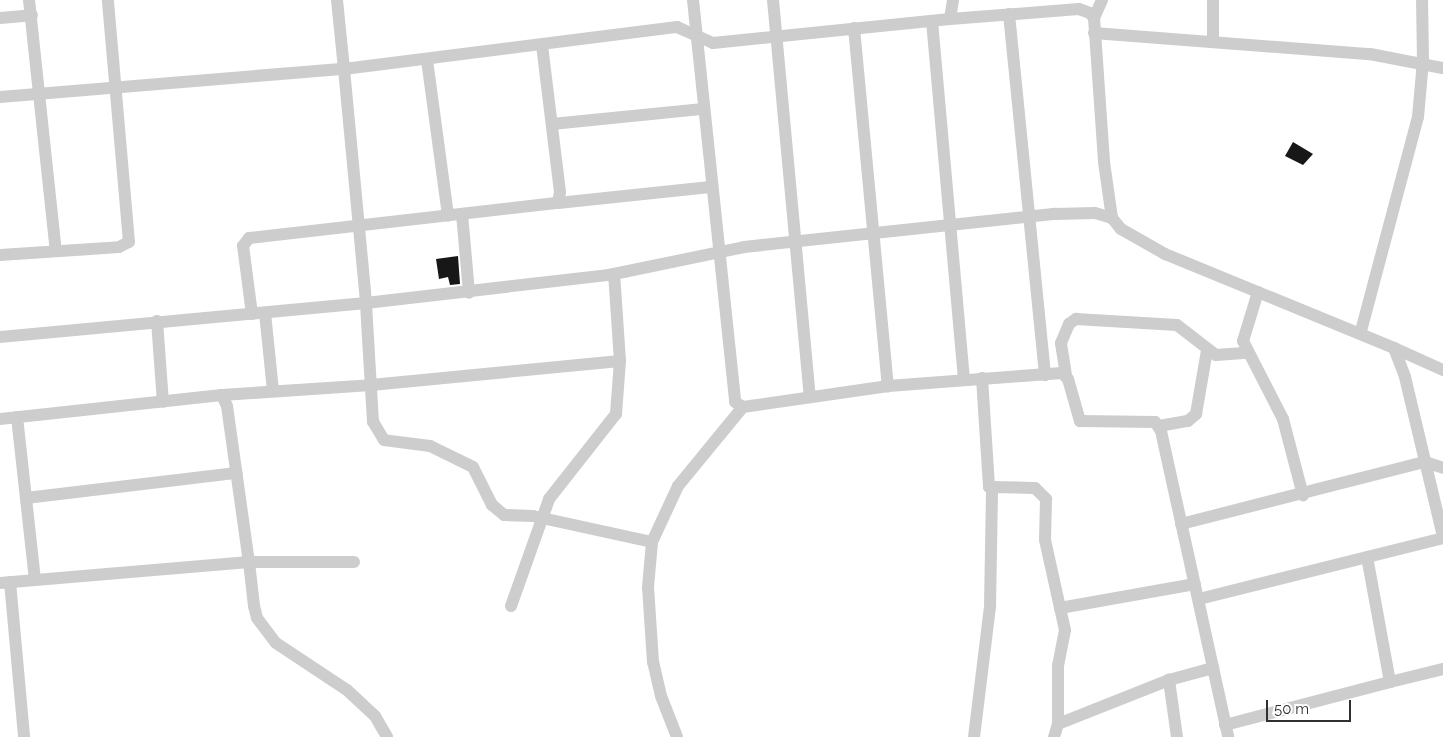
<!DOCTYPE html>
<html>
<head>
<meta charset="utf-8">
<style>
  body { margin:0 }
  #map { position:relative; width:1443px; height:737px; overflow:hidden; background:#fff; font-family:Raleway,sans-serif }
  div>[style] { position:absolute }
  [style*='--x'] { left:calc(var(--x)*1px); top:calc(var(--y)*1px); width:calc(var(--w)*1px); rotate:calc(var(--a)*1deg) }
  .building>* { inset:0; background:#171717 }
  .minor>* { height:12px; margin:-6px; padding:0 6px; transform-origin:6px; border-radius:6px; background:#cdcdcd }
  span { translate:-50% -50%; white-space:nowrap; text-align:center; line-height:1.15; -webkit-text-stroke:5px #fff; paint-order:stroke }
  .scale { position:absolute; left:1266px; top:700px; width:85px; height:22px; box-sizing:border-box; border:2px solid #303030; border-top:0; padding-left:6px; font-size:15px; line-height:18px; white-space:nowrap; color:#303030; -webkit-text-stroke:4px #fff; paint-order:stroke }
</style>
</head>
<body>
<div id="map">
  <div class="building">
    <div style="clip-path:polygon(1293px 142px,1313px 154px,1303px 165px,1285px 156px)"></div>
    <div style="clip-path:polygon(458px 256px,460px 284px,450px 285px,448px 277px,439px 279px,436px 259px)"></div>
  </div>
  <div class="minor">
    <div style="--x:29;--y:0;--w:252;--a:83.9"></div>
    <div style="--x:337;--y:0;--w:69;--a:84.2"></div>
    <div style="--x:344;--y:69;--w:336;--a:-7.2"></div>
    <div style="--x:677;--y:27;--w:39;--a:24"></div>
    <div style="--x:713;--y:43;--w:238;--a:-5.8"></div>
    <div style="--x:950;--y:19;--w:129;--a:-4.4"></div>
    <div style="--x:1079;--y:9;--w:12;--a:20"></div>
    <div style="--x:1090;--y:13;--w:6;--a:51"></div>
    <div style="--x:1094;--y:18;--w:144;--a:86"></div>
    <div style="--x:1104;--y:162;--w:57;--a:81.9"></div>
    <div style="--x:1112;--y:218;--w:14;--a:51"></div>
    <div style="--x:1121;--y:229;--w:51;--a:29.6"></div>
    <div style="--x:1165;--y:254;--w:248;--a:22.3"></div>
    <div style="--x:1394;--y:348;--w:31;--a:69"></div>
    <div style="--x:1405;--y:377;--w:164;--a:76.6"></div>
    <div style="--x:693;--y:0;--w:404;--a:84"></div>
    <div style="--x:735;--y:402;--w:9;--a:32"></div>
    <div style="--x:743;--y:407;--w:147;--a:-8.2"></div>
    <div style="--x:888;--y:386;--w:174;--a:-4.3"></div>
    <div style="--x:1062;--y:373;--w:8;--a:45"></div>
    <div style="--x:1068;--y:379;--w:44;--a:74.1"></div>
    <div style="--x:1080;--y:421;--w:75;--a:0.8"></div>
    <div style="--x:1155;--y:422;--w:11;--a:56"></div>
    <div style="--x:1161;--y:431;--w:313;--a:77.6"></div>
    <div style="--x:773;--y:0;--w:399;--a:84.7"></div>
    <div style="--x:1213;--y:0;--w:41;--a:90"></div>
    <div style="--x:1009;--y:14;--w:363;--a:84.3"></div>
    <div style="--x:0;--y:18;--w:32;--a:-5"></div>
    <div style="--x:1094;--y:18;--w:20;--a:-66"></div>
    <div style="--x:950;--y:19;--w:19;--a:-81"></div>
    <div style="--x:932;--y:21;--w:359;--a:84.9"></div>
    <div style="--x:854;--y:28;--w:360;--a:84.6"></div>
    <div style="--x:1094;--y:33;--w:277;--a:4.4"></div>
    <div style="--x:1370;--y:54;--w:74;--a:10.9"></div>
    <div style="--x:427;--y:60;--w:157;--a:82.3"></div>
    <div style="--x:0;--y:97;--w:345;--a:-4.7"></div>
    <div style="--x:344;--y:69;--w:235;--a:84.6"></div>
    <div style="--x:366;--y:303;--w:368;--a:174.7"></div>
    <div style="--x:552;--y:124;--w:152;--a:-5.7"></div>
    <div style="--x:558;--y:203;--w:153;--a:-6"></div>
    <div style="--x:462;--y:214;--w:79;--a:84.9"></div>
    <div style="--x:0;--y:255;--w:119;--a:-3.8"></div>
    <div style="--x:119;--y:247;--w:11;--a:-27"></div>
    <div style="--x:129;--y:242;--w:243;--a:-95"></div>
    <div style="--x:1258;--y:292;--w:51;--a:107"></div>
    <div style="--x:1243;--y:341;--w:88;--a:62.9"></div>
    <div style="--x:1283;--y:419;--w:79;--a:75.3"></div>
    <div style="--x:265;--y:313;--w:77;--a:84.1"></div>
    <div style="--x:252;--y:314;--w:69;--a:-97.5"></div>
    <div style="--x:243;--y:246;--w:10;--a:-53"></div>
    <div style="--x:249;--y:238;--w:311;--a:-6.5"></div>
    <div style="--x:558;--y:203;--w:11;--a:-80"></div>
    <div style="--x:560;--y:192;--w:148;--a:-97"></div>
    <div style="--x:157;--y:321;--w:81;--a:85.8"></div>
    <div style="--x:1361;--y:331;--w:221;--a:-75.1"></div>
    <div style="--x:1418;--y:117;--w:56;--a:-84.9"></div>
    <div style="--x:1423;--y:61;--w:61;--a:-90.9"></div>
    <div style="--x:1394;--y:348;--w:54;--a:24.2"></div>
    <div style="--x:1066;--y:375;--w:32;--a:-99"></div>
    <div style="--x:1061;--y:343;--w:21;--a:-67"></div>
    <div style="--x:1069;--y:324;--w:9;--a:-36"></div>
    <div style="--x:1076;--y:319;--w:101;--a:3.4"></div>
    <div style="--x:1177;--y:325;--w:49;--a:37.6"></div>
    <div style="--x:1216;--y:355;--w:31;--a:-4"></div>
    <div style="--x:982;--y:378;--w:109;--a:86.3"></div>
    <div style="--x:989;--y:487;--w:46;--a:1.2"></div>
    <div style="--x:1035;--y:488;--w:16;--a:45"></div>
    <div style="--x:1046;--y:499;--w:41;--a:91.4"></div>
    <div style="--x:1045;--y:540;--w:92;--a:77.5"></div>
    <div style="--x:1065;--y:630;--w:36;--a:101"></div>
    <div style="--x:1058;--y:665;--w:59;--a:90"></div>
    <div style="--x:1058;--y:724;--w:14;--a:107"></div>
    <div style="--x:222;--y:395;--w:149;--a:-3.8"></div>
    <div style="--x:371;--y:385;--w:250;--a:-5.5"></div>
    <div style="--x:17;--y:417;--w:163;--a:83.7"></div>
    <div style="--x:0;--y:419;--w:223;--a:-6.2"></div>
    <div style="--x:222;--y:395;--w:12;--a:66"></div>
    <div style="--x:227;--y:406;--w:158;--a:82"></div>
    <div style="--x:249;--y:562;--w:250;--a:175.2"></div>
    <div style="--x:1159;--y:426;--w:29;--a:-10"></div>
    <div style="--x:1188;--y:421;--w:11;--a:-41"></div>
    <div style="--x:1196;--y:414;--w:65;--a:-80.2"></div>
    <div style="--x:26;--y:498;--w:212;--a:-6.8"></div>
    <div style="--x:1181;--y:524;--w:252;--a:-14.3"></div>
    <div style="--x:1425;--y:462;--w:19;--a:18"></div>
    <div style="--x:652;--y:542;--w:122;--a:-167.7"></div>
    <div style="--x:533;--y:516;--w:29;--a:-178"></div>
    <div style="--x:504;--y:515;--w:16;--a:-140"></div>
    <div style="--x:492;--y:505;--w:42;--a:-116.6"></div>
    <div style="--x:473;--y:467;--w:48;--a:-154"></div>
    <div style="--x:430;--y:446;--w:46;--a:-172.6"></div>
    <div style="--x:384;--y:440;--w:21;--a:-121"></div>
    <div style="--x:373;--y:422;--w:119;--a:-93.4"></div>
    <div style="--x:366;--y:303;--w:245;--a:-6.6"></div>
    <div style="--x:609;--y:275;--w:138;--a:-11.7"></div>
    <div style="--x:744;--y:247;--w:313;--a:-6.1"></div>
    <div style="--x:1055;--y:214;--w:40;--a:-1.4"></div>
    <div style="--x:1095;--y:213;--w:18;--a:16"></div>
    <div style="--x:354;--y:562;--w:105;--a:180"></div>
    <div style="--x:249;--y:562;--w:44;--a:83.5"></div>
    <div style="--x:254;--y:606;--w:12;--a:76"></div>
    <div style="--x:257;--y:618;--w:31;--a:53"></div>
    <div style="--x:276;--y:643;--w:85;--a:33.5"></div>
    <div style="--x:347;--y:690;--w:38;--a:43"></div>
    <div style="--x:375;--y:716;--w:24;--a:60"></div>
    <div style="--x:10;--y:582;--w:156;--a:84.8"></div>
    <div style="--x:1199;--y:599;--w:252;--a:-14"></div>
    <div style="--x:511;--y:606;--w:114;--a:-70.4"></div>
    <div style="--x:549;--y:499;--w:108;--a:-51.8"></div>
    <div style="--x:616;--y:414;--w:53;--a:-85.7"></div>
    <div style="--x:620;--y:361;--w:87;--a:-93.9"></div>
    <div style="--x:1060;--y:608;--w:137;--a:-10.1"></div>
    <div style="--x:1390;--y:682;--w:55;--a:-13.8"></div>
    <div style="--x:1058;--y:724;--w:119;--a:-21.6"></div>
    <div style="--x:1225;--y:725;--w:171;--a:-14.6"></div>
    <div style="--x:1390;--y:682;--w:127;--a:-100.4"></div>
    <div style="--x:677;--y:737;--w:44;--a:-111.3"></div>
    <div style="--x:661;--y:696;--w:35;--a:-103"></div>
    <div style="--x:653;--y:662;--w:75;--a:-93.8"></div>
    <div style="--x:648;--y:587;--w:45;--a:-84.9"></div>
    <div style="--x:652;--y:542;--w:62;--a:-65.1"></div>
    <div style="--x:678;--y:486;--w:102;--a:-50.6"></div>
    <div style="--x:974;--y:737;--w:131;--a:-83"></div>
    <div style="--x:990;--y:607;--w:117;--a:-89"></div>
    <div style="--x:1177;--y:737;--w:58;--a:-98"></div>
    <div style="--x:1169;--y:680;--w:46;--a:-15.3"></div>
  </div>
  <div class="scale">50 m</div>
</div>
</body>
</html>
